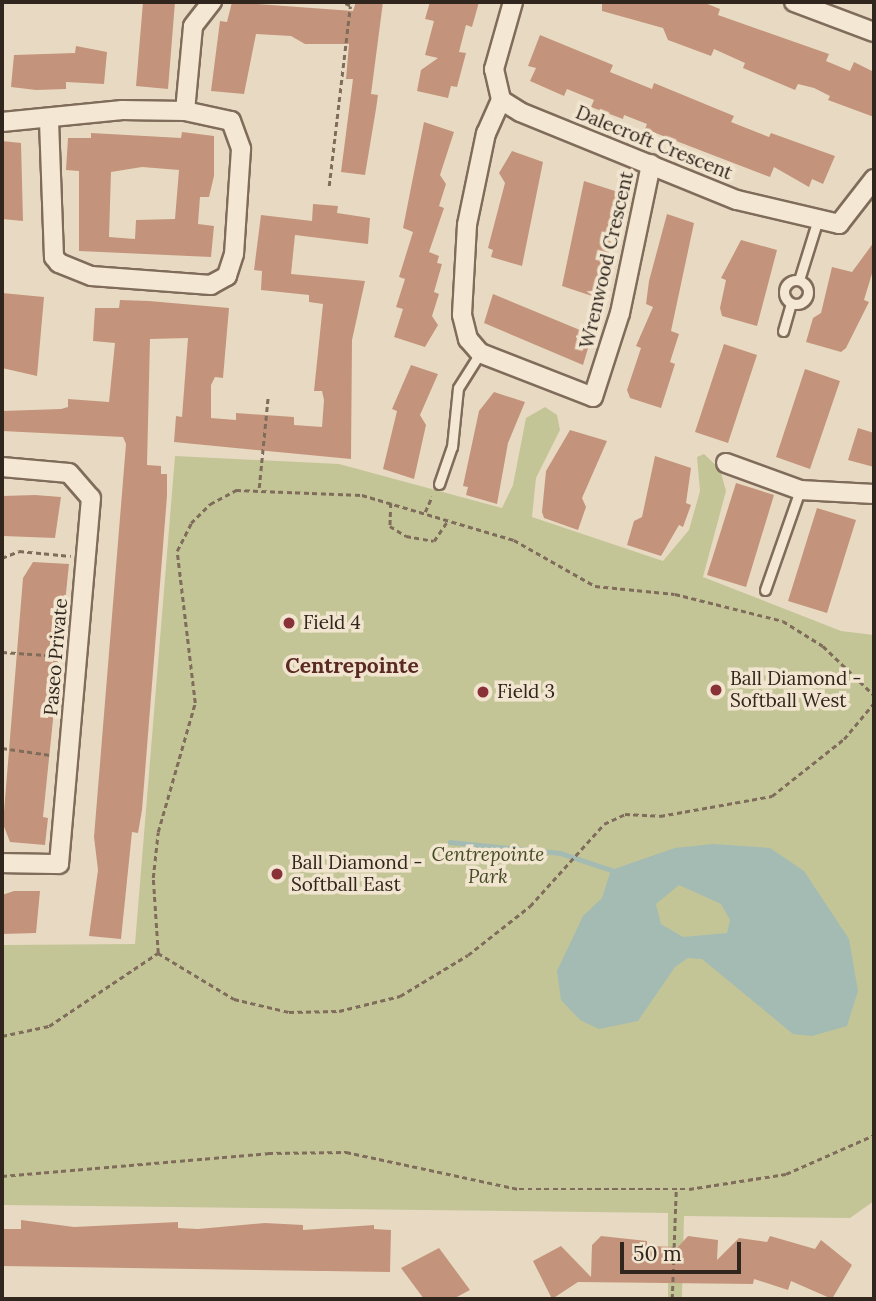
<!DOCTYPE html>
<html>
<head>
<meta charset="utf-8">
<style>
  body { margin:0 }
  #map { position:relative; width:876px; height:1301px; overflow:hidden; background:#e8dac2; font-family:Lora,serif }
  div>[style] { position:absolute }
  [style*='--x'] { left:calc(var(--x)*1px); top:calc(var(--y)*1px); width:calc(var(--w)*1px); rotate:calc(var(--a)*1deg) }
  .green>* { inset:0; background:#c3c597 }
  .water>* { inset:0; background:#a4bbb3 }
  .stream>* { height:4.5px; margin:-2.25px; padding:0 2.25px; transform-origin:2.25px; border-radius:2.25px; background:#a4bbb3 }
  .building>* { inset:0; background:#c3947b }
  .path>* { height:2.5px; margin-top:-1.25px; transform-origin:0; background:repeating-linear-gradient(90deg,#806c5b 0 5px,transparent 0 8.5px) }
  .roads { filter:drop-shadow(2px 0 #806c5b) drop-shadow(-2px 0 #806c5b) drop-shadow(0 2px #806c5b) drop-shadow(0 -2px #806c5b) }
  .service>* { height:9px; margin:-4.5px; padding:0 4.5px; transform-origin:4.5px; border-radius:4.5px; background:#f4e8d4 }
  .service>.ring { margin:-4.5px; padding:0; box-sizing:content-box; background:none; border:9px solid #f4e8d4; border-radius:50% }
  .minor>* { height:18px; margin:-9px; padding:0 9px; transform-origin:9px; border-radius:9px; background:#f4e8d4 }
  .dots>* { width:19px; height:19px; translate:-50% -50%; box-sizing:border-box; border:4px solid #f1e5d0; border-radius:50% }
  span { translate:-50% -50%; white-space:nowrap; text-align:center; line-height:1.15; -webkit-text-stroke:7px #f1e5d0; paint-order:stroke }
  .street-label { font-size:19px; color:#31261e }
  .poi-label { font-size:19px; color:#31261e }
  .left { translate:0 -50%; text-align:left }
  .park-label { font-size:19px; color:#454c26; font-style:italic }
  .neighbourhood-label { font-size:21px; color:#592922; font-weight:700 }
  .frame { position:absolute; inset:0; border:4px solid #31261e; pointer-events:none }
  .scale { position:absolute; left:620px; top:1242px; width:121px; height:32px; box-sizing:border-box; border:4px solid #31261e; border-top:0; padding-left:9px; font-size:21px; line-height:24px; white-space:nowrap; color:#31261e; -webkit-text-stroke:5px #f1e5d0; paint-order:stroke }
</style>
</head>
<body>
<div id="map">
  <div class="green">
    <div style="clip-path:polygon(545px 407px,557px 415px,560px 430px,536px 478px,532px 517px,663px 561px,689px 530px,700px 491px,697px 457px,704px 454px,720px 469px,726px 491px,703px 577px,841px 631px,874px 635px,874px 1201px,850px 1218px,684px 1216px,682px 1297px,668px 1297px,668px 1213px,2px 1205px,2px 945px,135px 944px,175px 456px,339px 464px,502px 508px,513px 485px,526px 418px)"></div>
  </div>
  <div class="water">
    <div style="clip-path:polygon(evenodd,713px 844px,770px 848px,804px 871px,849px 939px,858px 991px,847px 1026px,812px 1036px,793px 1034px,702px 959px,688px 958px,675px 967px,638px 1021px,599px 1029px,580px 1020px,561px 1000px,557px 971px,583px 916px,602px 898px,611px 870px,675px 848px,713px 844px,679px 885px,721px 904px,730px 920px,727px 933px,683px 937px,661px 924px,656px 904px,679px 885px)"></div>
  </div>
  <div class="stream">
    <div style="--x:450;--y:842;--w:111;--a:5.7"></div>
    <div style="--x:560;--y:853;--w:54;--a:18.4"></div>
  </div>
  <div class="building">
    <div style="clip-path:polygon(143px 2px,175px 2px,168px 89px,136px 86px)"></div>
    <div style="clip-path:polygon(232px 2px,353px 11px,356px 2px,383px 2px,371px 94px,378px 95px,376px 109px,365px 175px,341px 172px,353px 79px,346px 79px,349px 44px,305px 44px,291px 36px,256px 34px,244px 94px,211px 91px,220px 21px,227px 22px)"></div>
    <div style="clip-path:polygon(430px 2px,479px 2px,472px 27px,466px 25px,459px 52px,466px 53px,457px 87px,451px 86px,448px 98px,417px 91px,421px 70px,438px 58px,425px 55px,434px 21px,425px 19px)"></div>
    <div style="clip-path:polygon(602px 2px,705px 3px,720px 9px,718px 15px,829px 54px,826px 61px,850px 71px,854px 62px,874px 72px,874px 117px,828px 100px,830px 96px,814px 88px,798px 84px,795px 90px,743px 68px,745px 63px,714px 49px,711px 56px,668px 40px,663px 28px,602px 11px)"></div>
    <div style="clip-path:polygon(540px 35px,613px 65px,610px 72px,652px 89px,654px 83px,734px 116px,731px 122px,769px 137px,771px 133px,835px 156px,823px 184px,812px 179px,809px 187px,774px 167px,770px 177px,645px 129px,647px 124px,624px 115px,623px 119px,591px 107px,594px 100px,567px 89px,564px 96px,530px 81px,536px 68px,528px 66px)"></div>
    <div style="clip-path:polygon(76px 46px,107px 52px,104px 84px,66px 82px,66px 89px,36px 90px,11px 87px,14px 55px,75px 53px)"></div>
    <div style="clip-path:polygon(424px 122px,454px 132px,440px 175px,446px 184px,439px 206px,444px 208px,429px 252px,439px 256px,437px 263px,442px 264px,434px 292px,439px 294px,432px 316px,438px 325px,425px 347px,394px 337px,403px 309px,396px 307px,405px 279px,399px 277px,413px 232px,403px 228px)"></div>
    <div style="clip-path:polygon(evenodd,182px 132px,214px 136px,214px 176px,209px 197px,200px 197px,198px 224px,214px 226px,211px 257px,79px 251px,79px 171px,66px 170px,68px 138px,91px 138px,91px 133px,181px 138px,182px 132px,142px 167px,179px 170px,175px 219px,136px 220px,135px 239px,109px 237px,111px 172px,142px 167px)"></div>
    <div style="clip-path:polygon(2px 141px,21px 143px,23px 221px,2px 219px)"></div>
    <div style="clip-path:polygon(512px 151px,543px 162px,522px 266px,491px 257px,493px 250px,488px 248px,505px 183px,499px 173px)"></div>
    <div style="clip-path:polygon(584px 181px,615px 191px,618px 200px,605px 274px,592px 296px,562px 286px)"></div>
    <div style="clip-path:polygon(313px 204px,338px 206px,337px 213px,370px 218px,368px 244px,295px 235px,291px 274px,365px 281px,352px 340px,351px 459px,174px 442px,176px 416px,182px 417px,188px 338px,150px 339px,147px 465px,161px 466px,161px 474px,167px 474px,167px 496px,142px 810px,138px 833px,132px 832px,121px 939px,89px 936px,98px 870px,94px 837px,126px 444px,123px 437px,2px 431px,2px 411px,61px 409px,68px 407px,68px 399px,109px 402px,115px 343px,93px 341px,95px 308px,119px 308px,120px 300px,149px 301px,229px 308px,223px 378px,215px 377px,211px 385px,211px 418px,236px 420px,236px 413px,294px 417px,294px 425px,322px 427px,324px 400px,322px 391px,314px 391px,323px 304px,309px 302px,309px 295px,261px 290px,262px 271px,254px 270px,261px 215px,312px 221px)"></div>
    <div style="clip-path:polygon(667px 214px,694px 223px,671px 331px,679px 334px,670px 362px,675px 364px,661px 408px,630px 398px,627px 390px,641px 348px,636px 346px,653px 307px,646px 304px,649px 281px)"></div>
    <div style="clip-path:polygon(741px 240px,777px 250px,757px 326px,722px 316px,720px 308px,726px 280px,721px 278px)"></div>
    <div style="clip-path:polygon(874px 242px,874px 267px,864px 300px,869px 302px,846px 348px,841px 352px,806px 342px,813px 318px,821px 313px,832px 267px,852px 272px)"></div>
    <div style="clip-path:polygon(2px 293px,44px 297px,37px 376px,2px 368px)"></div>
    <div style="clip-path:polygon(493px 294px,592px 335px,583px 365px,484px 323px)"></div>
    <div style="clip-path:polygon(724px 344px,757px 355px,728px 443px,695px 432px)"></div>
    <div style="clip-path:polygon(411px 365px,438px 374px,420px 415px,426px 425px,414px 479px,383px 469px,397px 411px,392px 409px)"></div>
    <div style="clip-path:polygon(805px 369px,840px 381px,810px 469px,776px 457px)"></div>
    <div style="clip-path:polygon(494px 392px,525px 402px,508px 443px,497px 504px,466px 495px,468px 487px,463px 486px,479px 411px)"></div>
    <div style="clip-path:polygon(858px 428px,874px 433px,874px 467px,848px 460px)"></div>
    <div style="clip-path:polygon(570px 430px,607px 441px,582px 498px,586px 507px,578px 530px,544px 518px,542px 512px,546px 471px)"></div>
    <div style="clip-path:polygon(655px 456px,691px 468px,686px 503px,691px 505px,683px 527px,679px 525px,661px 556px,627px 545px,634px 521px,642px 517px)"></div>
    <div style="clip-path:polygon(736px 483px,774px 495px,746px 587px,707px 575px)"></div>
    <div style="clip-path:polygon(35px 495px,61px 497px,55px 538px,3px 536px,2px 496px)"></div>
    <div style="clip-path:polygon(817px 508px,856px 520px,827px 613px,788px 601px)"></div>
    <div style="clip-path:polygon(33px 562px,69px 564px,43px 817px,48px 818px,45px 845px,10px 842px,3px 824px,23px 578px)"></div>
    <div style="clip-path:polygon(14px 891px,40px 891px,36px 933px,2px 934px,2px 895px)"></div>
    <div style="clip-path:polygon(21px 1220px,74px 1227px,178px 1222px,178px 1228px,198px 1229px,265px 1223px,303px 1225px,303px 1230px,374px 1225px,374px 1229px,391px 1230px,390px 1272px,2px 1266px,2px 1229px,21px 1229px)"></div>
    <div style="clip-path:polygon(601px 1236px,647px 1241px,647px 1246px,678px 1247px,688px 1236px,718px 1240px,717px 1260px,739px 1238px,767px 1242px,770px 1236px,815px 1249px,821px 1240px,852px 1265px,832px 1299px,791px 1281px,788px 1290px,754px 1279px,753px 1284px,578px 1282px,552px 1299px,533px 1261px,561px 1246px,591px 1277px,592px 1245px)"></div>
    <div style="clip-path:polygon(439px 1248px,470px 1290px,453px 1299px,424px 1299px,401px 1268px)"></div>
  </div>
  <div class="path">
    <div style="--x:329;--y:186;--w:181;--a:-83.3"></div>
    <div style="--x:350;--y:6;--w:9;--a:-153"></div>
    <div style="--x:259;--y:488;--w:91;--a:-84.4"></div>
    <div style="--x:391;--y:503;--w:23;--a:92"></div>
    <div style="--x:390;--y:526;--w:19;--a:32"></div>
    <div style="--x:406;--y:536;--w:28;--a:10"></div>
    <div style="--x:434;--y:541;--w:25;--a:-56"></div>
    <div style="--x:425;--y:512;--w:17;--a:-66"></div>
    <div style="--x:2;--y:558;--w:18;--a:-22"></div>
    <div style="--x:19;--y:551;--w:52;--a:5.5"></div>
    <div style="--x:2;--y:652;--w:59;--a:3.9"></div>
    <div style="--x:2;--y:748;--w:49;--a:8.1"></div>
    <div style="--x:158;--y:953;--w:89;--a:31.2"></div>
    <div style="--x:234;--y:999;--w:57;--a:13.3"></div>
    <div style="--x:289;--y:1012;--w:50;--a:-1.1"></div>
    <div style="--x:339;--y:1011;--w:63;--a:-13.8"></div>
    <div style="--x:400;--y:996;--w:79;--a:-31.1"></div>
    <div style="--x:468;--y:955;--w:79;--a:-38.3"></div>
    <div style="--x:530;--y:906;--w:110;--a:-47.9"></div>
    <div style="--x:604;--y:824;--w:23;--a:-25"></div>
    <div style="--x:625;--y:814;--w:35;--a:3"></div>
    <div style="--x:660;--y:816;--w:114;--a:-10.1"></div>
    <div style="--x:772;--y:796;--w:92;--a:-38.4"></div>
    <div style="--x:844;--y:739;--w:47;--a:-50.2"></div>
    <div style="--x:2;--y:1036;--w:48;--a:-12"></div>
    <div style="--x:49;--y:1026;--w:131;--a:-33.8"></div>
    <div style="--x:158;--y:953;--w:75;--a:-93.8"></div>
    <div style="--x:153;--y:878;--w:46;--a:-83.8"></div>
    <div style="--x:158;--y:832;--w:134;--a:-74"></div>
    <div style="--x:195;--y:703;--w:153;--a:-96.8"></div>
    <div style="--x:177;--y:551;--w:31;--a:-63"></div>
    <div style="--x:191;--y:523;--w:27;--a:-45"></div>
    <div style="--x:210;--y:504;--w:30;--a:-28"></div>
    <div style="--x:236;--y:490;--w:126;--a:2.3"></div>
    <div style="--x:362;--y:495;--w:159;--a:16.5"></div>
    <div style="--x:514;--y:540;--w:93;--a:29.6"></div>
    <div style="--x:595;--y:586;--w:80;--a:5.7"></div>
    <div style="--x:675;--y:594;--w:111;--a:14"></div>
    <div style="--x:783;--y:621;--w:47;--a:32"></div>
    <div style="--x:823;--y:646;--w:71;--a:43.9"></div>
    <div style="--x:2;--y:1176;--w:267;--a:-4.9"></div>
    <div style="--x:268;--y:1153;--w:78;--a:-0.7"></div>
    <div style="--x:346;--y:1152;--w:177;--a:12.1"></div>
    <div style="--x:519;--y:1189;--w:170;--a:0"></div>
    <div style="--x:689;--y:1189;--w:98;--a:-8.8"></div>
    <div style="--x:786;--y:1174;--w:96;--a:-23.9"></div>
    <div style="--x:672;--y:1299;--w:109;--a:-87.9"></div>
  </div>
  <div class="roads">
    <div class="service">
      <div class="ring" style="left:784px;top:280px;width:15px;height:15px"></div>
      <div style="--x:799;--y:280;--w:64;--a:-72.7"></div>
      <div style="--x:783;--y:331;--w:29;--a:-74"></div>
      <div style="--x:439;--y:484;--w:39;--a:-71"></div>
      <div style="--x:452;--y:447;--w:59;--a:-84.2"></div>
      <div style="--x:458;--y:388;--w:41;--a:-57.8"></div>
      <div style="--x:765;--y:590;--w:106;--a:-70.7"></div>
    </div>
    <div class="minor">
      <div style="--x:513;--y:2;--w:70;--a:105.8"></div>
      <div style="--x:494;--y:69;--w:32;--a:77"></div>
      <div style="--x:501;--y:100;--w:22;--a:32"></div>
      <div style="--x:520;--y:112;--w:234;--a:22.1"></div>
      <div style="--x:737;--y:200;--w:105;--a:13.2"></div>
      <div style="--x:839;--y:224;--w:57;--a:-52.1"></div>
      <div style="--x:794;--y:2;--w:85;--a:20.6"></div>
      <div style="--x:501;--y:100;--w:36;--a:114"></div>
      <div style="--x:486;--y:133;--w:94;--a:101.7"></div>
      <div style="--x:467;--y:225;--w:90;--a:93.2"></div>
      <div style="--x:462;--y:315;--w:25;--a:76"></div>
      <div style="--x:468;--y:339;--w:18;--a:49"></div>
      <div style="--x:480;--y:353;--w:121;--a:21.3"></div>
      <div style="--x:593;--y:397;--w:88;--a:-72.2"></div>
      <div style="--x:620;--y:313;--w:152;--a:-78.2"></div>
      <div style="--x:185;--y:111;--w:85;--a:-84.6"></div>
      <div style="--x:193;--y:26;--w:31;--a:-52"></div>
      <div style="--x:2;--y:122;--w:121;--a:-5.7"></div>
      <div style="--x:122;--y:110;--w:63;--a:0.9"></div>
      <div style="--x:185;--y:111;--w:47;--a:12.3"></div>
      <div style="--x:231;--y:121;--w:30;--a:70"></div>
      <div style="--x:241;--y:149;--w:105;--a:93.8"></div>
      <div style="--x:234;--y:254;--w:23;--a:108"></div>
      <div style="--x:227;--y:276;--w:18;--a:151"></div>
      <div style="--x:211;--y:285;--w:120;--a:-175.7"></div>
      <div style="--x:91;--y:276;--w:35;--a:-158"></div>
      <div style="--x:59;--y:263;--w:8;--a:-130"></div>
      <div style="--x:54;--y:257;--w:137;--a:-92.1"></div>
      <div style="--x:726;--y:463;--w:79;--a:20"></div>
      <div style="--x:800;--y:490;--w:74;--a:3.1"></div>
      <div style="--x:2;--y:467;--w:67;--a:5.1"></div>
      <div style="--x:69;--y:473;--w:33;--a:49"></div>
      <div style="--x:91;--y:498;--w:367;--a:95"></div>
      <div style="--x:59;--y:864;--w:57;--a:-179"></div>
    </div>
  </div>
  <div class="dots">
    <div style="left:289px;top:623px;background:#883238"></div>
    <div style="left:716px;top:690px;background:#883238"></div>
    <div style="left:483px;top:692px;background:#883238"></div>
    <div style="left:277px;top:874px;background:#883238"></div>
  </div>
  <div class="street-label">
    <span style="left:654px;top:143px;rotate:22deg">Dalecroft Crescent</span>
    <span style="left:607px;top:260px;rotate:-77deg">Wrenwood Crescent</span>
    <span style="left:56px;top:657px;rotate:-85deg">Paseo Private</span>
  </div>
  <div class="poi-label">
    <span class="left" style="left:303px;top:623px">Field 4</span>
    <span class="left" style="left:730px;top:690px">Ball Diamond -<br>Softball West</span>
    <span class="left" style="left:497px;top:692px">Field 3</span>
    <span class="left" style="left:291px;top:874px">Ball Diamond -<br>Softball East</span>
  </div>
  <div class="park-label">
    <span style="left:488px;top:866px">Centrepointe<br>Park</span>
  </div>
  <div class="neighbourhood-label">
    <span style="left:352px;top:666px">Centrepointe</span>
  </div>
  <div class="frame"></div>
  <div class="scale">50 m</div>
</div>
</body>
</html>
